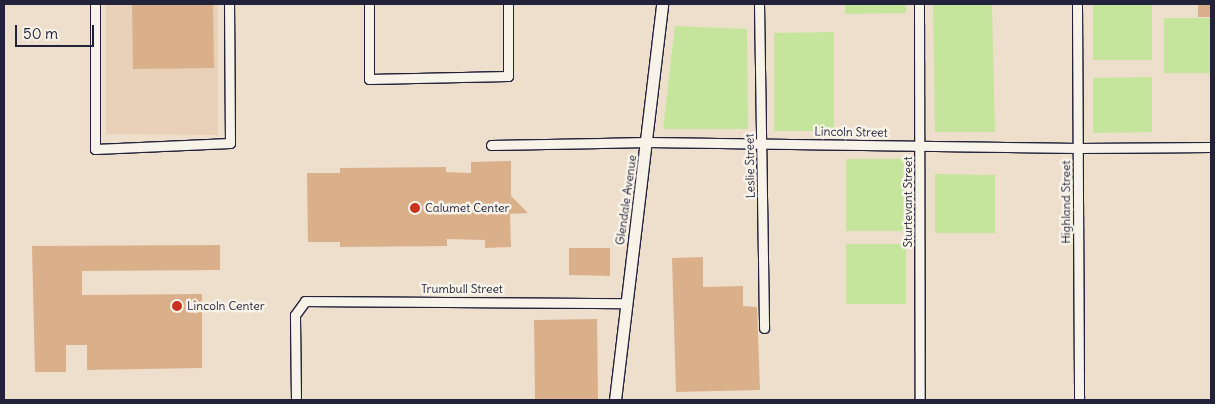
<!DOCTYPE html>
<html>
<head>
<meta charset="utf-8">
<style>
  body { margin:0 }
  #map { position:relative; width:1215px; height:404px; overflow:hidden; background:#eedfcc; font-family:Delius,sans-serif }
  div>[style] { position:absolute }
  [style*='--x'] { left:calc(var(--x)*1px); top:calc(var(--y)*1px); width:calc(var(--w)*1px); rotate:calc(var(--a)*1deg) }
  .built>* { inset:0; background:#e8d1b8 }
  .green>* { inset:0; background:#c6e59c }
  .building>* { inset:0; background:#dab08b }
  .roads { filter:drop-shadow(1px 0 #22223b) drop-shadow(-1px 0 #22223b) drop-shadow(0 1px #22223b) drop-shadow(0 -1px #22223b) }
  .minor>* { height:9px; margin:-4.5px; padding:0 4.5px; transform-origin:4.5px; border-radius:4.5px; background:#f7f3e8 }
  .tertiary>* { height:11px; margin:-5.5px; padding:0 5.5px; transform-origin:5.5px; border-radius:5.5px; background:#f7f3e8 }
  .dots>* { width:14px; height:14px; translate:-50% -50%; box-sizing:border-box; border:2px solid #f7f3e8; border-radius:50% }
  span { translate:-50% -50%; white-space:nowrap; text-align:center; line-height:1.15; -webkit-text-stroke:5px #f7f3e8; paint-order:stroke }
  .street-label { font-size:12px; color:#22223b }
  .poi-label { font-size:12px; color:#22223b }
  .left { translate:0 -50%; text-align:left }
  .frame { position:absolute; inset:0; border:5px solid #22223b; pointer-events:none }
  .scale { position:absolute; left:15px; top:25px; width:79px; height:22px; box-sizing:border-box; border:2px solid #22223b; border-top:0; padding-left:6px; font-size:15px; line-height:18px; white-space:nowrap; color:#22223b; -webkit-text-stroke:4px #f7f3e8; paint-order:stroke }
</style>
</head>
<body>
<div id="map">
  <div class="built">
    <div style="clip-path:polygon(106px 4px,218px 4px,218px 135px,106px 134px)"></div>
  </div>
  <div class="green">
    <div style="clip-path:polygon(845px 4px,906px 4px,906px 13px,845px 14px)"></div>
    <div style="clip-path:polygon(933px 4px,992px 4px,995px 132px,935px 132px)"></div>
    <div style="clip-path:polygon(1093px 4px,1152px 4px,1152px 60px,1093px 60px)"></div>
    <div style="clip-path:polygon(1164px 18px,1211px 18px,1211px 73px,1164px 73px)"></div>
    <div style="clip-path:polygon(675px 26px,747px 29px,748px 129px,663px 129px)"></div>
    <div style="clip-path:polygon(834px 32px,834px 131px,774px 131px,774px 33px)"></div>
    <div style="clip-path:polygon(1152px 77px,1152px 132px,1093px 133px,1093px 78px)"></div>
    <div style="clip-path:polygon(846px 159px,906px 159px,906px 231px,846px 231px)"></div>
    <div style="clip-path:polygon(935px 174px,995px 175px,995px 233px,935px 233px)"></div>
    <div style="clip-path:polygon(846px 244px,906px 244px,906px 304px,846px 304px)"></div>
  </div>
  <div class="building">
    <div style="clip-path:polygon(132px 4px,213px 4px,214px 68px,133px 69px)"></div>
    <div style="clip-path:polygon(1198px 5px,1211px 5px,1211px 17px,1198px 17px)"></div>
    <div style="clip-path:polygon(511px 161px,511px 196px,528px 213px,510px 214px,511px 247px,485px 248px,485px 240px,447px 239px,447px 246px,340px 247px,340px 242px,308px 242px,307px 173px,340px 173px,340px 168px,446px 167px,446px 172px,471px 173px,471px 162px)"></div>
    <div style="clip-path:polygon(220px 245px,220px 270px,82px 271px,82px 295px,202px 294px,202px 368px,87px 370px,87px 345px,66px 345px,66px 372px,35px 372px,32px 246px)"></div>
    <div style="clip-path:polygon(569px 248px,610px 248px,610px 276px,569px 275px)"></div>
    <div style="clip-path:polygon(703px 257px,703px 287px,743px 286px,743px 306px,757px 307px,760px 390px,676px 392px,672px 258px)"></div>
    <div style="clip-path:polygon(597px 319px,598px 400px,535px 400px,534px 320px)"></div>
  </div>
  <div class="roads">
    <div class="minor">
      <div style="--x:95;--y:4;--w:145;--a:90"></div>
      <div style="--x:95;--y:149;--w:135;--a:-2.5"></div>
      <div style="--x:230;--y:143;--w:139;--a:-90.4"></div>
      <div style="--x:369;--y:4;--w:75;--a:90"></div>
      <div style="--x:369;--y:79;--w:139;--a:-1.2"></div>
      <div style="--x:508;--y:76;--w:72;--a:-90"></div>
      <div style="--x:759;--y:4;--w:324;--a:89.1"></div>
      <div style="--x:919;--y:4;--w:396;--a:89.9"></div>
      <div style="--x:1077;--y:4;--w:396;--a:89.7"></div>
      <div style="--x:491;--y:145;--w:156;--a:-1.1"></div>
      <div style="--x:647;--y:142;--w:431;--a:0.8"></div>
      <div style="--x:1078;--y:148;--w:133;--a:-0.4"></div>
      <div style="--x:296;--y:400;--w:85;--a:-90.7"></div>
      <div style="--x:295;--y:315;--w:17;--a:-54"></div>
      <div style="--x:305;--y:301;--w:320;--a:0.4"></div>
    </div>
    <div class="tertiary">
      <div style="--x:615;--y:400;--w:399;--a:-83.2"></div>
    </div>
  </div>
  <div class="dots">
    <div style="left:415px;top:208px;background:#c8321e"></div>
    <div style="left:177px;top:306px;background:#c8321e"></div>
  </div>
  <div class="street-label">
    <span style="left:851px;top:132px;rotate:1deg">Lincoln Street</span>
    <span style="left:750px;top:166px;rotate:-91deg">Leslie Street</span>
    <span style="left:626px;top:200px;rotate:-82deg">Glendale Avenue</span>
    <span style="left:908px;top:202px;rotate:-90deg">Sturtevant Street</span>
    <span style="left:1066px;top:202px;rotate:-90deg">Highland Street</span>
    <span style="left:462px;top:289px">Trumbull Street</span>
  </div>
  <div class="poi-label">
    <span class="left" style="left:425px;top:208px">Calumet Center</span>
    <span class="left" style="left:187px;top:306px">Lincoln Center</span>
  </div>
  <div class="frame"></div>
  <div class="scale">50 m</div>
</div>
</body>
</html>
